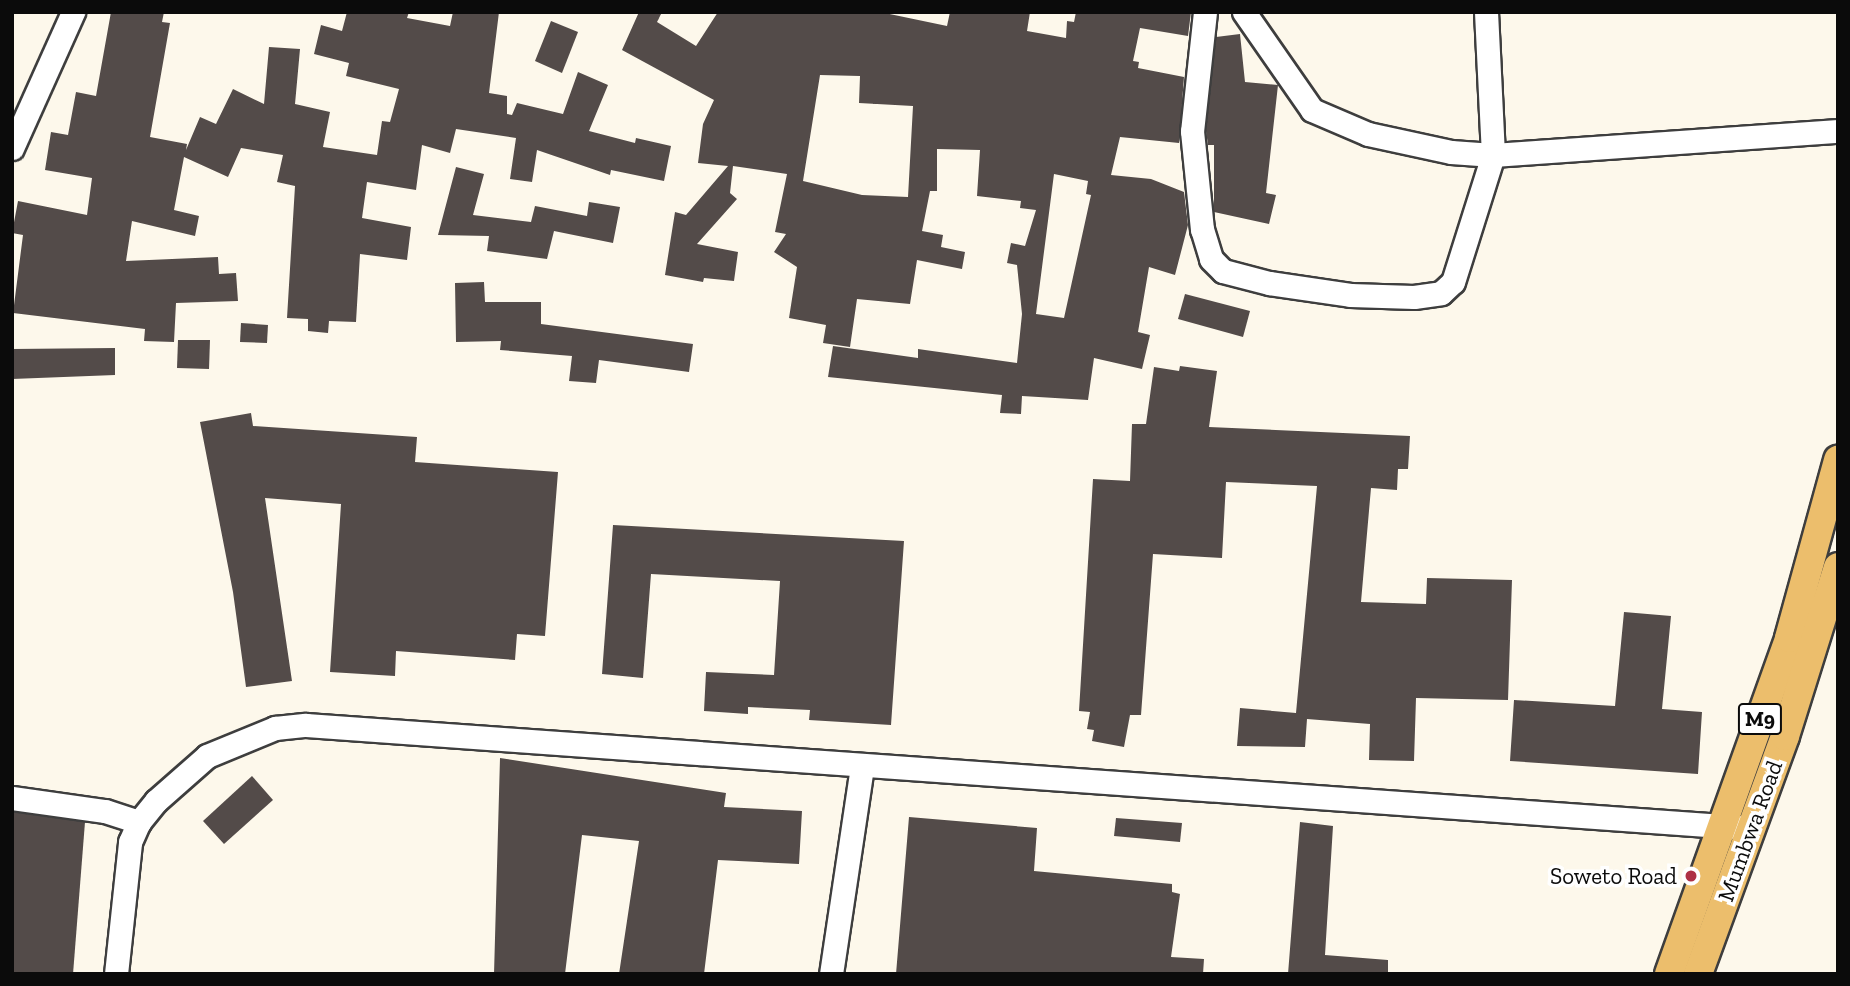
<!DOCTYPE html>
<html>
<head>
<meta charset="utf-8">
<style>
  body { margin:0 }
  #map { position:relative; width:1850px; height:986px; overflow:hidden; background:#fdf8eb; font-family:"Zilla Slab",serif }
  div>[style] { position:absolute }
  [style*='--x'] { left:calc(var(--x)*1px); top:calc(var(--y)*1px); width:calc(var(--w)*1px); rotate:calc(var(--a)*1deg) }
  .building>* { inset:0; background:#534b49 }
  .roads { filter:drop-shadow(2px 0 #3e3e3e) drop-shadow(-2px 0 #3e3e3e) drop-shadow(0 2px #3e3e3e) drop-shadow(0 -2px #3e3e3e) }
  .minor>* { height:23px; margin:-11.5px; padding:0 11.5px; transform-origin:11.5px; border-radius:11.5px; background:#fff }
  .major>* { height:28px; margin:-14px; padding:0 14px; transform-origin:14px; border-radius:14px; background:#ecbe6c }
  .dots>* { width:19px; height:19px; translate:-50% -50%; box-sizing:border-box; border:4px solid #fff; border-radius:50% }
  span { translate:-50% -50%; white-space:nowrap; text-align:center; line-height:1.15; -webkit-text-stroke:7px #fff; paint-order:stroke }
  .shield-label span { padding:2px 5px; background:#fff; border:2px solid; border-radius:5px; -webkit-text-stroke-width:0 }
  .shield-label { font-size:21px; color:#0b0b0b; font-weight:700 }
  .street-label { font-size:23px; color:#0b0b0b }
  .poi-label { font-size:23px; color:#0b0b0b }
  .right { translate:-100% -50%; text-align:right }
  .frame { position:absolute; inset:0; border:14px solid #0b0b0b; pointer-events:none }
</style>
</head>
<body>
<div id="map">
  <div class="building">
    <div style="clip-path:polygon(111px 12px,164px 12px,162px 22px,170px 23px,150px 137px,187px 144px,186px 150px,200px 117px,216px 124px,233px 89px,264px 104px,269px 47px,300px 49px,295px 104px,330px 112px,323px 147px,377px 155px,382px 121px,390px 122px,399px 89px,346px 76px,349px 63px,314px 54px,321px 25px,342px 31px,347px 12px,409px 12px,407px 18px,450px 26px,453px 12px,499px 12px,489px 93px,507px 96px,507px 114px,512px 115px,517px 103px,563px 114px,578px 72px,608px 85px,589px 131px,635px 143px,636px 138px,671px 146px,664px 181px,611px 170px,610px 175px,537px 150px,532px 182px,510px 179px,516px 138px,456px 129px,450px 153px,422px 145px,416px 190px,367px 182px,362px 218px,411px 227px,407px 260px,360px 254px,356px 322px,329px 321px,328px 333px,308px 331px,308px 319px,287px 318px,295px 186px,277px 182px,283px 155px,241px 148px,228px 177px,184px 157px,174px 210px,199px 216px,195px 236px,132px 221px,126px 261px,218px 257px,219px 274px,236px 273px,238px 301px,176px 303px,174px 342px,144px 341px,145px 329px,13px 313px,23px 235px,12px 233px,18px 201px,87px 215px,92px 178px,45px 170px,51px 132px,68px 135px,76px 92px,96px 96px)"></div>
    <div style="clip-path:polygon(evenodd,639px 12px,662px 12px,657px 22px,696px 46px,718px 12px,880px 12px,947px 26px,950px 12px,1030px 12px,1027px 31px,1066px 38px,1067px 21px,1074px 22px,1076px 12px,1191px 12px,1188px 36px,1140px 28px,1133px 61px,1139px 62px,1138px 68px,1184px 77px,1179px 143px,1120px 137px,1111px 175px,1151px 179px,1184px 192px,1188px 225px,1175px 275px,1149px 267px,1138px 332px,1150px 335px,1142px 369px,1094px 358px,1088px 400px,1022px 396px,1021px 414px,1000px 413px,1002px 395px,828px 377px,833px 346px,918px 358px,918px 349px,1017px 363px,1022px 314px,1017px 265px,1007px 263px,1011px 243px,1025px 246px,1036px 210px,1020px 208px,1021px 201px,977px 196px,980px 150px,937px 149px,937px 191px,930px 191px,922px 231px,943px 235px,941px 247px,965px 252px,962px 269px,917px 260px,910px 304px,857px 299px,850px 347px,823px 343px,826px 325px,789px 318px,797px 267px,774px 252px,786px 234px,775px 232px,787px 174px,733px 166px,730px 193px,737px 199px,697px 244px,738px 252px,734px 281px,704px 278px,703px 282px,665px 275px,675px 212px,686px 215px,728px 166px,698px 163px,703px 124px,714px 100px,622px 50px,639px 12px,820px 75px,860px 76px,859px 103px,913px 106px,908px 197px,862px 195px,803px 181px,820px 75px,639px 12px,1054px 174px,1088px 181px,1086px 194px,1091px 195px,1064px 318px,1036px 314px,1054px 174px)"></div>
    <div style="clip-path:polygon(551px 21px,578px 32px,562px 73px,535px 61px)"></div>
    <div style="clip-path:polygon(1240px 34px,1245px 82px,1278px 85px,1266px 193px,1276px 195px,1269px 224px,1214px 212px,1214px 145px,1208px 145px,1206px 131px,1216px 37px)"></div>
    <div style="clip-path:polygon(456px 167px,484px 174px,473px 215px,531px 222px,535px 206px,587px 216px,589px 202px,620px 207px,613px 243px,554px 231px,547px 259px,487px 251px,489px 236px,438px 235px)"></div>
    <div style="clip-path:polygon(484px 282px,485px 302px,541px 302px,541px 324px,693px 344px,689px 372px,599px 360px,596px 383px,569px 381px,572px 356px,500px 350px,501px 341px,456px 342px,455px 283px)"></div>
    <div style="clip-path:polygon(1185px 294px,1250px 311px,1243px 337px,1178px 319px)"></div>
    <div style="clip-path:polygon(241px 323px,268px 325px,267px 343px,240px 342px)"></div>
    <div style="clip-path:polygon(178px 340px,210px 340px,209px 369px,177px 368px)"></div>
    <div style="clip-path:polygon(115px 348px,115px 375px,12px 379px,12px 349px)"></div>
    <div style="clip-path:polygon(1180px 366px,1217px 371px,1209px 427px,1410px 436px,1408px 469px,1398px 469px,1397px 490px,1371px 488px,1361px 602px,1426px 604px,1427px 578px,1512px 580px,1508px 700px,1416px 698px,1414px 761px,1369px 760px,1370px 724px,1307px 719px,1305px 747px,1237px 746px,1240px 708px,1296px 713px,1317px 486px,1226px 482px,1222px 558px,1153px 554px,1141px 715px,1130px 715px,1124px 747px,1092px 741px,1094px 730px,1087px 729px,1090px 712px,1079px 711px,1093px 479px,1130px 481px,1132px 424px,1146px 424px,1154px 367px,1179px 371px)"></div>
    <div style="clip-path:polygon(251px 413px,253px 426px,417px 437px,415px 462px,558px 472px,545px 636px,517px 634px,515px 660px,396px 651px,395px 676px,330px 672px,341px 504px,265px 498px,292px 681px,246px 687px,233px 592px,200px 422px)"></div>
    <div style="clip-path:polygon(613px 525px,904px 541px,891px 725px,809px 720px,810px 710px,748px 707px,748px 714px,704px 711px,706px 672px,774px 675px,780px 581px,651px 574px,643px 678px,602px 674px)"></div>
    <div style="clip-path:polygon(1624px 612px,1671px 616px,1662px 709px,1702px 712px,1698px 774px,1510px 761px,1514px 700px,1615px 706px)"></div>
    <div style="clip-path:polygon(500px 758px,726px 793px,724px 807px,802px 811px,799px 864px,718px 860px,704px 974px,619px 974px,639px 841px,582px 835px,565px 974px,494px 974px)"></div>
    <div style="clip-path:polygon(252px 776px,273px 800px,224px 844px,203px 821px)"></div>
    <div style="clip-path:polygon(12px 812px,85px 822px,73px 974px,12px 974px)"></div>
    <div style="clip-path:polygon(909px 817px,1037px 828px,1034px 871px,1172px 884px,1172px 892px,1180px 894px,1171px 957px,1204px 959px,1203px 974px,896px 974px)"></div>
    <div style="clip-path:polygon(1116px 818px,1182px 823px,1180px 842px,1114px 836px)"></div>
    <div style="clip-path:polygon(1300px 822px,1333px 826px,1325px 955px,1388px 960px,1388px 974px,1288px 974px)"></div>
  </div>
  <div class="roads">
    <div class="minor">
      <div style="--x:1205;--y:12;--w:120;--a:96.2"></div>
      <div style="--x:1192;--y:131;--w:99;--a:84.2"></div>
      <div style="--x:1202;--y:229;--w:31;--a:73"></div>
      <div style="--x:1211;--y:259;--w:17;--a:45"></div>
      <div style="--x:1223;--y:271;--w:48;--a:14.6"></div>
      <div style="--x:1269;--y:283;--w:82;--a:8.4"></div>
      <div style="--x:1350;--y:295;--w:64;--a:1.8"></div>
      <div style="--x:1414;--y:297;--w:27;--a:-8"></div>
      <div style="--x:1441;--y:293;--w:16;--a:-43"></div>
      <div style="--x:1453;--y:282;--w:133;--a:-72.5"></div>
      <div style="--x:1493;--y:155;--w:143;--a:-92.8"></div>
      <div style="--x:1244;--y:12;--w:119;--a:55.2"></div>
      <div style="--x:1312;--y:110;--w:61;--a:23.2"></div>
      <div style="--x:1368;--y:134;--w:85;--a:12.2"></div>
      <div style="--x:1451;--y:152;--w:42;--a:4.1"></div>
      <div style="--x:1493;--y:155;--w:346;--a:-4"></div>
      <div style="--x:12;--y:148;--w:149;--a:-65.8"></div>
      <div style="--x:12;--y:798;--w:94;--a:8"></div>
      <div style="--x:105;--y:811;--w:36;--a:18"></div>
      <div style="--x:116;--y:974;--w:133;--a:-83.9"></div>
      <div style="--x:130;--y:842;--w:22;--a:-66"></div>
      <div style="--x:139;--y:822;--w:27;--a:-51"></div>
      <div style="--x:156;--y:801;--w:68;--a:-41.4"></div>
      <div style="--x:207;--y:756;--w:74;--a:-22.4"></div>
      <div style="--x:275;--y:728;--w:31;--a:-6"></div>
      <div style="--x:306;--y:725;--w:1449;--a:4.08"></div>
      <div style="--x:831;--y:974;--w:210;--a:-81.5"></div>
    </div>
    <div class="major">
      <div style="--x:1669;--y:974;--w:357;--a:-70.3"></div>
      <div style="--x:1789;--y:638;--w:185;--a:-74.6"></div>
      <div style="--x:1698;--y:974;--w:253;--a:-69.9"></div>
      <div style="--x:1785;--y:736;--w:177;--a:-72.6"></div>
    </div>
  </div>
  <div class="dots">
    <div style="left:1691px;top:876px;background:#ae3045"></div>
  </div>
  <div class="shield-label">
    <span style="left:1760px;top:719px">M9</span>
  </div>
  <div class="street-label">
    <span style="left:1750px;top:831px;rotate:-70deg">Mumbwa Road</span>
  </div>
  <div class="poi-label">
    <span class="right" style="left:1677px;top:876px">Soweto Road</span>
  </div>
  <div class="frame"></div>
</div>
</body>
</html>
